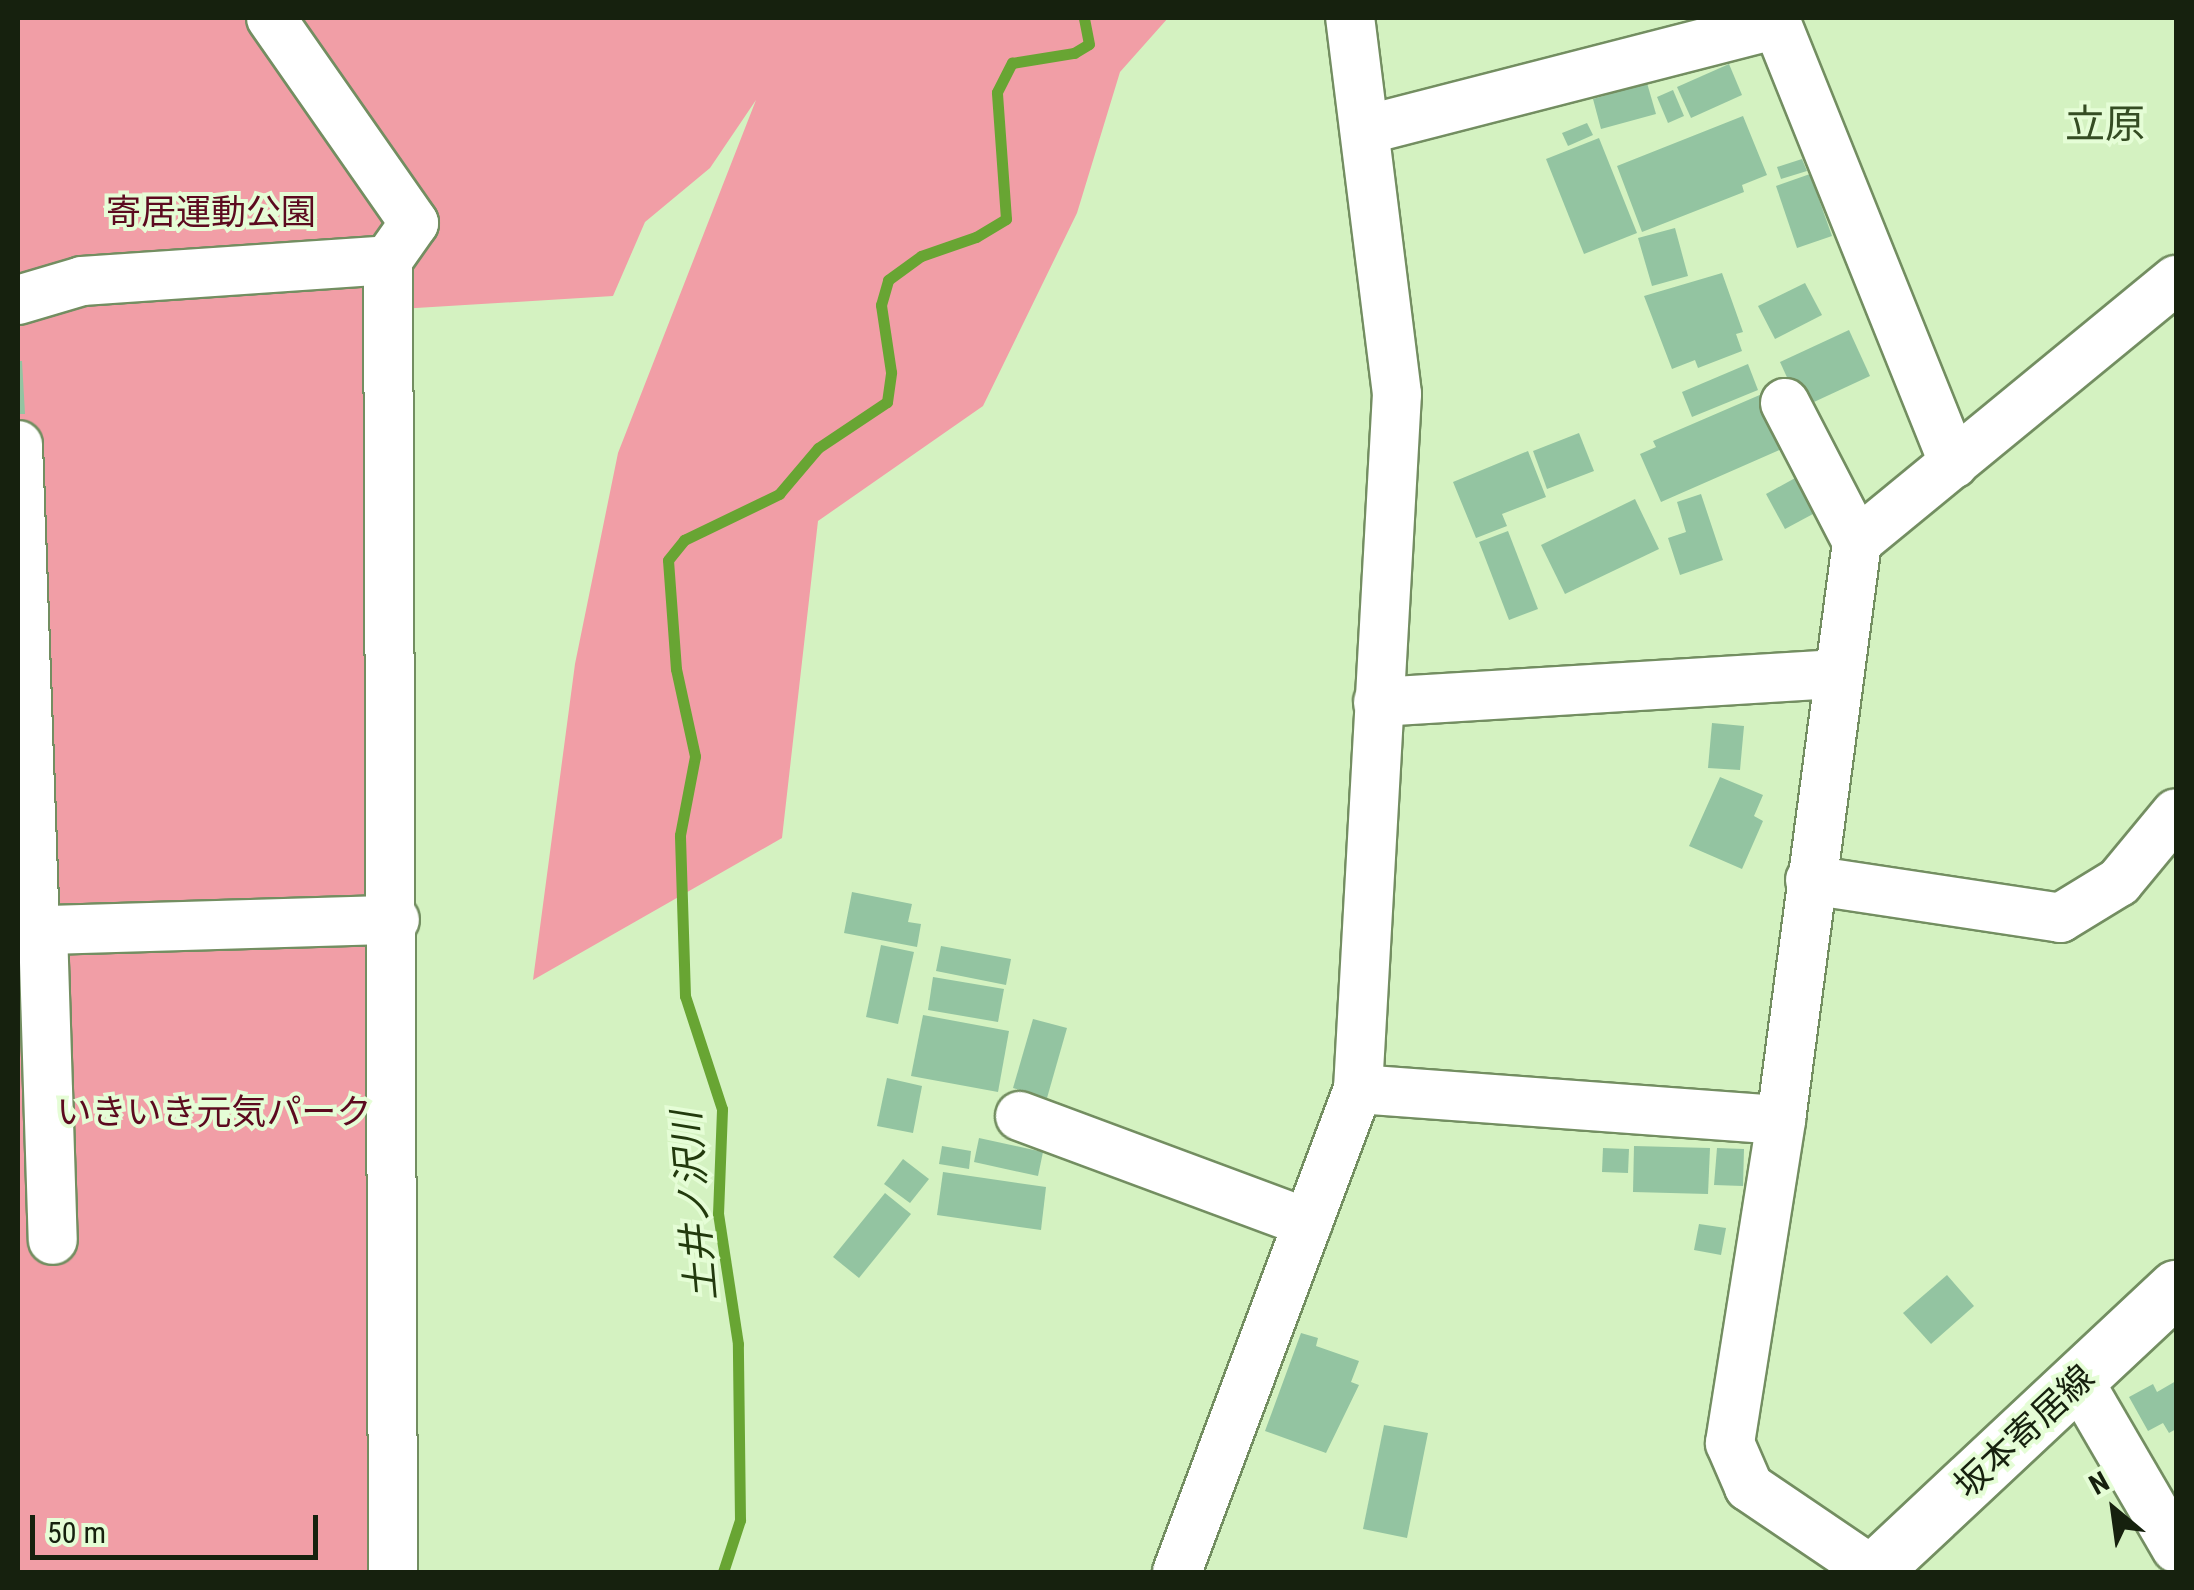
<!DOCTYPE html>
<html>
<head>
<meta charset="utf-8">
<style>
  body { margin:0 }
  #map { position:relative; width:2194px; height:1590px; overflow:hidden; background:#d4f2c1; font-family:"Roboto Condensed","Noto Sans JP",sans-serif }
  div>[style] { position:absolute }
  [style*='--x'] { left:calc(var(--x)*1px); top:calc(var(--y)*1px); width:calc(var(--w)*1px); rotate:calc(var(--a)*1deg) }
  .green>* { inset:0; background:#f19ea6 }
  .stream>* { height:11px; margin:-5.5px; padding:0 5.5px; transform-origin:5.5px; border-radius:5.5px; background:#68a533 }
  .building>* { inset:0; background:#93c4a1 }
  .roads { filter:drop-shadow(2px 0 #738e61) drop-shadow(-2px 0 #738e61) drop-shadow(0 2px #738e61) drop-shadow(0 -2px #738e61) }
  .minor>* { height:48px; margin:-24px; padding:0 24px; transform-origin:24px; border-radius:24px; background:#fff }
  .major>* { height:55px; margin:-27.5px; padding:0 27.5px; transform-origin:27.5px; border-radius:27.5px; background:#fff }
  span { translate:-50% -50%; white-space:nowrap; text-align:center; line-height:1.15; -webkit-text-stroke:8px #e5fdd6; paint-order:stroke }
  .park-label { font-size:35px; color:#5c0a1f }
  .street-label { font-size:35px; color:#16210e }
  .water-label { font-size:38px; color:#223a0d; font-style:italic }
  .quarter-label { font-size:40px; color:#354d23 }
  .frame { position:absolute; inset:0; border:20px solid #16210e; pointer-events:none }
  .north { position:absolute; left:2064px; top:1460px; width:100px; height:100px; -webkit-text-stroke:8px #e5fdd6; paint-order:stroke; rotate:331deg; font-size:28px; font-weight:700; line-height:40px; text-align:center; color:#16210e }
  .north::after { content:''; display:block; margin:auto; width:35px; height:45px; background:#16210e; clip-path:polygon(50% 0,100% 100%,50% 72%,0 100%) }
  .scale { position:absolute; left:30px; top:1515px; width:288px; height:45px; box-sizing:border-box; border:5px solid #16210e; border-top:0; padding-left:12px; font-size:30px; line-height:35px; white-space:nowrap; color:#16210e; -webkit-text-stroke:8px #e5fdd6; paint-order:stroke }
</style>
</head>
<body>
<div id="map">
  <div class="green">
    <div style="clip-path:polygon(18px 18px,1168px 18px,1120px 72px,1077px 213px,983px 406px,818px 521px,782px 838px,533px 980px,575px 664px,618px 453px,756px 100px,710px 168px,645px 222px,613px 296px,383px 310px,379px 1572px,18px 1572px)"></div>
  </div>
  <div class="stream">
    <div style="--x:723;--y:1572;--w:55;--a:-71.9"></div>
    <div style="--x:740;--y:1520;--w:176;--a:-90.7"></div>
    <div style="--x:738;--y:1344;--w:132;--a:-98.7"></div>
    <div style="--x:718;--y:1214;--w:105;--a:-87.8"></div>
    <div style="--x:722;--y:1109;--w:119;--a:-108.1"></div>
    <div style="--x:685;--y:996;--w:161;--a:-91.8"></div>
    <div style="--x:680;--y:835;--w:80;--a:-79.2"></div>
    <div style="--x:695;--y:756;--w:89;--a:-102.3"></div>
    <div style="--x:676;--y:669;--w:109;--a:-94.2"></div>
    <div style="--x:668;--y:560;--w:26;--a:-51"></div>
    <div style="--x:684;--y:540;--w:106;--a:-25.8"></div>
    <div style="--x:779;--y:494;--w:60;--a:-49.7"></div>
    <div style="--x:818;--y:448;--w:83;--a:-33.7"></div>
    <div style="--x:887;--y:402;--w:30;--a:-82"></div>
    <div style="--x:891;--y:372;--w:68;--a:-98.5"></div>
    <div style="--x:881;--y:305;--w:26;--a:-74"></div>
    <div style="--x:888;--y:280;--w:41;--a:-36"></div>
    <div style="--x:921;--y:256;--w:58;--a:-19.1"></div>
    <div style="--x:976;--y:237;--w:35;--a:-31"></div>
    <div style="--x:1006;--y:219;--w:127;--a:-94.1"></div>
    <div style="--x:997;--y:92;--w:33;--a:-63"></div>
    <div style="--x:1012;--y:63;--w:63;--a:-9.2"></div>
    <div style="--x:1074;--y:53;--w:17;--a:-31"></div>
    <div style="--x:1089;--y:44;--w:26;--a:-101"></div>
  </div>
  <div class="building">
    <div style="clip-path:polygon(1729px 64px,1742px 95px,1691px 118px,1677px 87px)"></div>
    <div style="clip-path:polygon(1647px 83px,1656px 114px,1601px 129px,1593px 99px)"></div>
    <div style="clip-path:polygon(1673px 90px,1684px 116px,1668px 123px,1657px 97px)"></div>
    <div style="clip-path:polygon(1743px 116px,1767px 175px,1742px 185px,1744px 192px,1642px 232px,1617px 166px)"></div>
    <div style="clip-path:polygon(1587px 123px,1593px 135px,1568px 146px,1562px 133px)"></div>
    <div style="clip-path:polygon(1599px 138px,1637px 233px,1584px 254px,1546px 159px)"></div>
    <div style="clip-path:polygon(1802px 159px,1807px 171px,1781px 179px,1777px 167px)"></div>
    <div style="clip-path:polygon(1810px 174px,1832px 236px,1797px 248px,1776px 186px)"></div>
    <div style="clip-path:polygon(1675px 228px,1688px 276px,1652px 286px,1638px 238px)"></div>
    <div style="clip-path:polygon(1722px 273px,1743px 332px,1736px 334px,1742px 351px,1698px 368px,1695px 360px,1672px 369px,1644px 296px)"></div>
    <div style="clip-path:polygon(1805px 283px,1822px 315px,1775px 339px,1758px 306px)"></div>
    <div style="clip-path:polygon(1849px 330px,1870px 376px,1801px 408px,1780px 362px)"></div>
    <div style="clip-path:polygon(18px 361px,22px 361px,25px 414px,18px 414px)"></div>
    <div style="clip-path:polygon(1748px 364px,1758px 390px,1692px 417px,1682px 392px)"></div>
    <div style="clip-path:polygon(1762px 394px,1786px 447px,1661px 502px,1640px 454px,1656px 447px,1653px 441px)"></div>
    <div style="clip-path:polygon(1579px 433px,1594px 471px,1547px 489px,1533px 451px)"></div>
    <div style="clip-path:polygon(1528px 451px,1546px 497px,1502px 514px,1507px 526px,1476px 538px,1453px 482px)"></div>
    <div style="clip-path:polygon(1797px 477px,1826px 507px,1785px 529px,1766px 494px)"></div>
    <div style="clip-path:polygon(1701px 494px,1723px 560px,1680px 575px,1668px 538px,1686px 532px,1677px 502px)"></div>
    <div style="clip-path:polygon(1635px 499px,1659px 549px,1565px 594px,1541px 545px)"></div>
    <div style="clip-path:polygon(1508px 531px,1538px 609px,1509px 620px,1479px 542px)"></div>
    <div style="clip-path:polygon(1712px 723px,1744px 726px,1740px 770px,1708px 768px)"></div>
    <div style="clip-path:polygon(1720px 777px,1763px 795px,1754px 816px,1763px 821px,1742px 869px,1689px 846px)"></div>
    <div style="clip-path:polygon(852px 892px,912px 904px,908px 922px,921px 924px,917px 947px,844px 933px)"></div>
    <div style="clip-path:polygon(881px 945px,914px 952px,898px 1024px,866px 1017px)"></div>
    <div style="clip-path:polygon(941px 946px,1011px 959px,1006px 985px,936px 971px)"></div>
    <div style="clip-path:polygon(933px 977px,1004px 989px,998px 1022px,928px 1010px)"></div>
    <div style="clip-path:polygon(923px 1015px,1009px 1031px,998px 1092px,911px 1076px)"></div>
    <div style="clip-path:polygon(1033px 1019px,1067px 1028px,1047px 1098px,1013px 1088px)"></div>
    <div style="clip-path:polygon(887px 1078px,922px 1086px,913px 1133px,877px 1126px)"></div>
    <div style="clip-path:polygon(979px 1138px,1043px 1152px,1038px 1176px,974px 1162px)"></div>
    <div style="clip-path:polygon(942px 1146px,971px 1151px,969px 1169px,939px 1164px)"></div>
    <div style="clip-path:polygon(1634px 1146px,1710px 1148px,1708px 1194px,1633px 1192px)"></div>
    <div style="clip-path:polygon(1603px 1148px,1629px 1149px,1628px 1173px,1602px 1172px)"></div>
    <div style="clip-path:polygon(1717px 1148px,1744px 1149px,1743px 1186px,1714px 1185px)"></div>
    <div style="clip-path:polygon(903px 1159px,929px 1179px,910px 1203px,884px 1184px)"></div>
    <div style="clip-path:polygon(943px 1172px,1046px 1187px,1041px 1230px,937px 1215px)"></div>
    <div style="clip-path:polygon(885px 1193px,911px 1214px,859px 1278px,833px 1257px)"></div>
    <div style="clip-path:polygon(1699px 1224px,1726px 1228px,1721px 1255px,1694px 1250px)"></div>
    <div style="clip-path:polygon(1947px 1275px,1974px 1306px,1931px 1344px,1903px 1313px)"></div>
    <div style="clip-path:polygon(1301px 1333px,1318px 1338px,1316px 1346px,1359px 1361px,1351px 1382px,1359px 1385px,1326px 1453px,1265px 1431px)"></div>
    <div style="clip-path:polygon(2176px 1381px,2176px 1429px,2169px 1433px,2163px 1423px,2148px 1431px,2129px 1397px,2153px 1384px,2157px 1392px)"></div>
    <div style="clip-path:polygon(1384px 1425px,1428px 1433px,1407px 1538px,1363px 1529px)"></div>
  </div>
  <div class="roads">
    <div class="minor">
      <div style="--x:271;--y:18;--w:250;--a:55.1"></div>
      <div style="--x:414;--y:223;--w:45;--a:125.1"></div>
      <div style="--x:1365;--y:130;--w:425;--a:-14.4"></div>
      <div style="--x:1777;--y:24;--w:474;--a:68.1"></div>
      <div style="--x:18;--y:300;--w:67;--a:-16.5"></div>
      <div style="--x:82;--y:281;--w:307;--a:-3.9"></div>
      <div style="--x:388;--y:260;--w:1312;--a:89.78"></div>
      <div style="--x:1785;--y:403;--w:157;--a:62.6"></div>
      <div style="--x:18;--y:445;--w:485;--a:88"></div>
      <div style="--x:1378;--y:702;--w:461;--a:-3.5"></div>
      <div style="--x:1810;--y:880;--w:253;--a:8.6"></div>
      <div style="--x:2060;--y:918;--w:69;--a:-31.4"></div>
      <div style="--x:2119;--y:882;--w:89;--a:-50.4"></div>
      <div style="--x:43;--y:930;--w:310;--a:88.2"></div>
      <div style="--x:18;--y:931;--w:377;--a:-1.7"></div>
      <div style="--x:1358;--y:1089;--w:424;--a:4.2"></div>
      <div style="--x:1020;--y:1116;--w:307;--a:20.4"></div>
      <div style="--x:2080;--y:1383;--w:191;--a:59.8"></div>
      <div style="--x:1873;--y:1571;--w:150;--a:-145.9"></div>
      <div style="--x:1749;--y:1487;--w:48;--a:-113.4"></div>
      <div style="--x:1730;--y:1443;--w:327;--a:-81"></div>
      <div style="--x:1781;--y:1120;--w:583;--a:-82.51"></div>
      <div style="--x:1857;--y:542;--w:413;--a:-39.4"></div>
      <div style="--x:1177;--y:1572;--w:516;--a:-69.46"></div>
      <div style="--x:1358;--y:1089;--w:696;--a:-86.79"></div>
      <div style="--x:1397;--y:394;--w:379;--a:-97.1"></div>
    </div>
    <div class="major">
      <div style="--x:1872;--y:1572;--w:416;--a:-43.1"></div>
    </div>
  </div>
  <div class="park-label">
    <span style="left:211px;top:213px">寄居運動公園</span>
    <span style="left:214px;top:1113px">いきいき元気パーク</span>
  </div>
  <div class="street-label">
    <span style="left:2025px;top:1432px;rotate:-43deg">坂本寄居線</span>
  </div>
  <div class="water-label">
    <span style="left:695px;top:1206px;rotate:-95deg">土井ノ沢川</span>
  </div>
  <div class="quarter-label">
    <span style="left:2105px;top:125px">立原</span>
  </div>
  <div class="frame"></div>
  <div class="north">N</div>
  <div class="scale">50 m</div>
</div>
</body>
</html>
